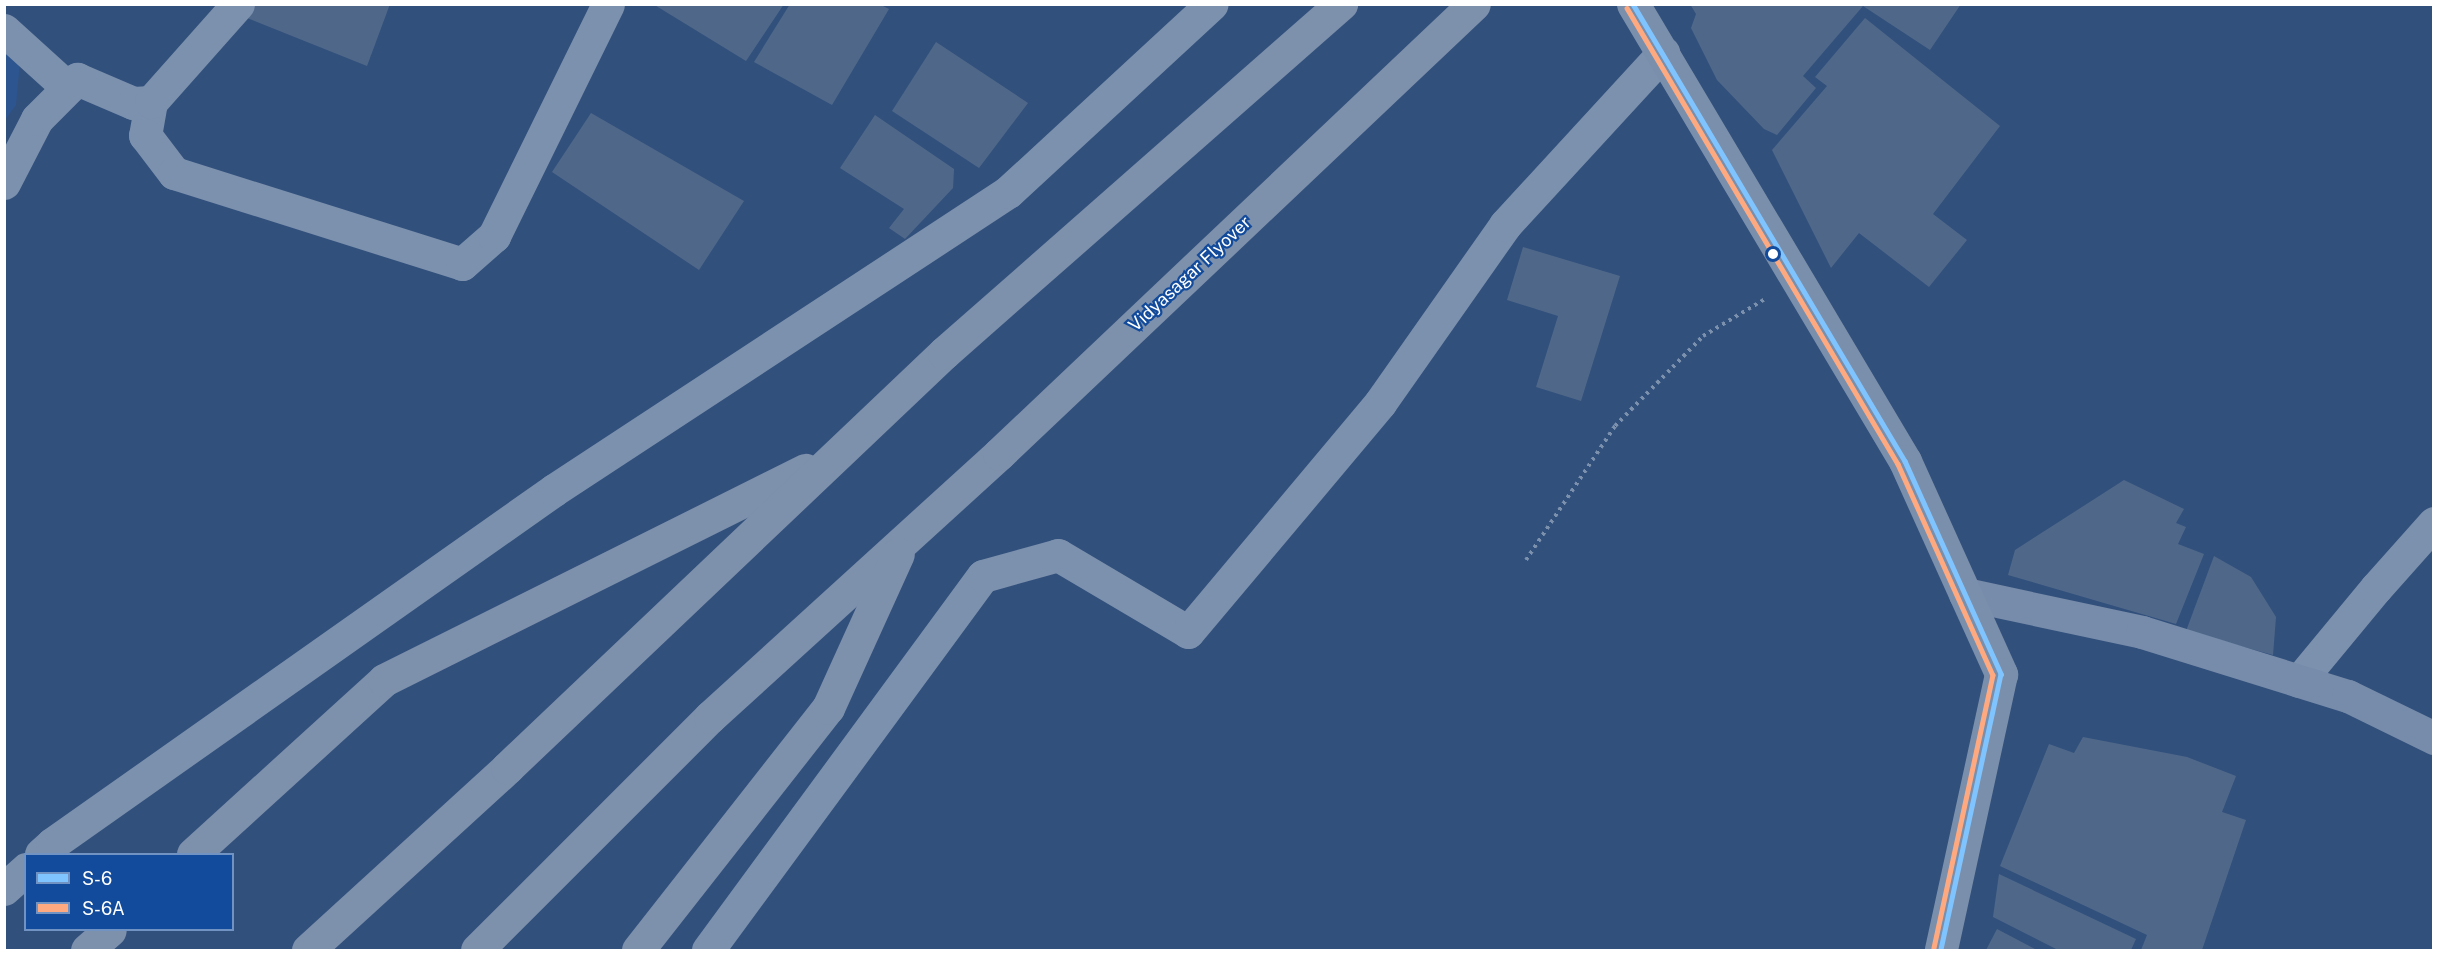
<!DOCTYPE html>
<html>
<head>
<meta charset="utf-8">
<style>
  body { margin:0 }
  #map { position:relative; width:2438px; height:955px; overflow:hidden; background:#32507c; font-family:"Public Sans",sans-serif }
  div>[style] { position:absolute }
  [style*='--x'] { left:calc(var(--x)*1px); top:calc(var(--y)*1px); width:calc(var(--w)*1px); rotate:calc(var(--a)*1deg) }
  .water>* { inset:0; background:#2d558f }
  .building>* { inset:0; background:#4f688a }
  .path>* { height:4px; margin-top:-2px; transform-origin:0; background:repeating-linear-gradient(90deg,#7c91ae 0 3px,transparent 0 7.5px) }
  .street>* { height:33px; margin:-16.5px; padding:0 16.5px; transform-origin:16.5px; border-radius:16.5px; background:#7c91ae }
  .secondary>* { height:33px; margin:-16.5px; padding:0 16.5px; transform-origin:16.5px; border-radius:16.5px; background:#778caa }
  .primary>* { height:33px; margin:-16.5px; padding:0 16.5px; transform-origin:16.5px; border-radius:16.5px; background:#7a8fab }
  .highway>* { height:33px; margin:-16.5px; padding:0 16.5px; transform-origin:16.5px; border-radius:16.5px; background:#7d90ac }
  .bus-1>* { height:4.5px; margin:-2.25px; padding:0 2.25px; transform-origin:2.25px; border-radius:2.25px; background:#80c4ff }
  .bus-2>* { height:4.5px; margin:-2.25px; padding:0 2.25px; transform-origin:2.25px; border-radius:2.25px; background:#ffa980 }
  .dots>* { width:16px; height:16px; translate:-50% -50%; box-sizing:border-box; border:3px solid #124b9b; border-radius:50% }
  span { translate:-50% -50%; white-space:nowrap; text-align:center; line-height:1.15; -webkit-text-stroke:4.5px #124b9b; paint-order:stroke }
  .street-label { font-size:18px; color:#fff }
  .frame { position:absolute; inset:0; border:6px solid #fff; pointer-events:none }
  .legend { position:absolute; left:24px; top:853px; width:210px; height:78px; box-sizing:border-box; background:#124b9b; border:2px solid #7193c3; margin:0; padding:8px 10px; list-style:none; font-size:18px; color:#fff }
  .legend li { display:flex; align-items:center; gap:12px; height:30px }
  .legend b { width:30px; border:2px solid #7193c3 }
</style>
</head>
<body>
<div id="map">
  <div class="water">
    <div style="clip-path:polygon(4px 47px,20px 62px,16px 105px,5px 120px)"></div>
  </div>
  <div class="building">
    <div style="clip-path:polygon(255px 4px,390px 4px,367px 66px,242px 16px)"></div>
    <div style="clip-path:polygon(653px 4px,784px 4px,746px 61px)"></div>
    <div style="clip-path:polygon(790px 4px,879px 4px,889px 9px,832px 105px,754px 62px)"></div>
    <div style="clip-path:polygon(1690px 4px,1961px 4px,1930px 50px,1863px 6px,1803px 76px,1816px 88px,1777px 135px,1764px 129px,1717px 80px,1691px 28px,1696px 14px)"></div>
    <div style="clip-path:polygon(1865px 18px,2000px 126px,1933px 214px,1967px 240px,1929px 287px,1859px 233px,1831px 268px,1772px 150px,1827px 86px,1815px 77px)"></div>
    <div style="clip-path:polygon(936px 42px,1028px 103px,979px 168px,892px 111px)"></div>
    <div style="clip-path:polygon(591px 113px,744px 201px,699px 270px,552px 172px)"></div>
    <div style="clip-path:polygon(875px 115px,954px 169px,953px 188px,905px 239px,889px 228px,904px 209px,840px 168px)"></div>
    <div style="clip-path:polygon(1523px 247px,1620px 276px,1581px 401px,1536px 387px,1558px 316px,1507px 300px)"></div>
    <div style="clip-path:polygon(2124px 480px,2184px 509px,2176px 523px,2186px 527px,2178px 544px,2204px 554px,2176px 624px,2008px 575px,2015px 550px)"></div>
    <div style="clip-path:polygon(2214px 556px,2251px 577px,2276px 617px,2273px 655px,2186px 631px)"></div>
    <div style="clip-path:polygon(2083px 737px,2187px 757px,2236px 776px,2222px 812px,2246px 820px,2202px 950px,2141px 950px,2147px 935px,2000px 866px,2049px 744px,2074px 753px)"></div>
    <div style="clip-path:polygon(1999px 874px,2136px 939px,2131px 950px,2058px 950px,1993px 917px)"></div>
    <div style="clip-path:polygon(1997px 929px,2037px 950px,1986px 950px)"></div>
  </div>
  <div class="path">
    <div style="--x:1526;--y:560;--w:161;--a:-56.4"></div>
    <div style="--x:1615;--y:426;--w:126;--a:-45.6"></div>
    <div style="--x:1703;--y:336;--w:72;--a:-30.8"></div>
  </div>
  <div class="street">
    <div style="--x:4;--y:30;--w:86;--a:42.2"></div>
    <div style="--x:151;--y:102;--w:34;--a:100"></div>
    <div style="--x:145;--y:135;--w:48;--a:52.7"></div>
    <div style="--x:174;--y:173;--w:302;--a:17.5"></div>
    <div style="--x:462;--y:264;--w:43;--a:-41.2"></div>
    <div style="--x:494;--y:236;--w:258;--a:-63.8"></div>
    <div style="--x:4;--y:183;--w:72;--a:-62.7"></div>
    <div style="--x:37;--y:119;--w:57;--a:-45"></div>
    <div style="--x:77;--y:79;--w:61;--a:23.2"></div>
    <div style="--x:133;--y:103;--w:18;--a:-3"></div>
    <div style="--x:151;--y:102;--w:131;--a:-48.4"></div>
    <div style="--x:2299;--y:681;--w:121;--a:-50.4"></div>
    <div style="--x:2376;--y:588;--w:87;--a:-48.3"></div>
    <div style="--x:41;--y:854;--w:15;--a:-42"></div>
    <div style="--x:52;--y:844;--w:614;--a:-35.19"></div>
    <div style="--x:554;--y:490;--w:543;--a:-33.28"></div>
    <div style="--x:1008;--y:192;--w:277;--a:-42.7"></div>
    <div style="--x:4;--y:889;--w:30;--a:-42"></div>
    <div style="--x:708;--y:950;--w:464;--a:-53.7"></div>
    <div style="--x:983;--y:576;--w:78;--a:-15.6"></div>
    <div style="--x:1058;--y:555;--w:151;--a:30.6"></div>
    <div style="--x:1188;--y:632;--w:299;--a:-50"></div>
    <div style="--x:1380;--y:403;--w:218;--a:-54.9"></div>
    <div style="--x:1505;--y:225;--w:234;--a:-47.4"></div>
  </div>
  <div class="secondary">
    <div style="--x:1965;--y:594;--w:181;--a:12.1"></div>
    <div style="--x:2142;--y:632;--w:216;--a:17.3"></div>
    <div style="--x:2348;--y:696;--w:96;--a:26"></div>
  </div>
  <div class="primary">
    <div style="--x:1633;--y:4;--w:532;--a:59.24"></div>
    <div style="--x:1905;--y:461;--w:234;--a:65.7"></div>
    <div style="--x:2001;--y:674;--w:282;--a:102.3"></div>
  </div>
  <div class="highway">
    <div style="--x:193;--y:854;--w:258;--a:-42.3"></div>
    <div style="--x:384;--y:680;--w:471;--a:-26.5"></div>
    <div style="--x:87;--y:950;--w:30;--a:-41"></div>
    <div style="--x:308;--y:950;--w:270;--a:-42.4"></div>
    <div style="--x:507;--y:768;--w:603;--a:-43.52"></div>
    <div style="--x:944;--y:353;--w:529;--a:-41.32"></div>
    <div style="--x:477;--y:950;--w:330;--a:-45"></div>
    <div style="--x:710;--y:717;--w:391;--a:-42.3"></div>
    <div style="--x:999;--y:454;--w:654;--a:-43.45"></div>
    <div style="--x:638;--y:950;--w:308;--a:-51.9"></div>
    <div style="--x:828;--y:708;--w:169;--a:-65.6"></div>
  </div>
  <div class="bus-1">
    <div style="--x:1633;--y:4;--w:532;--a:59.24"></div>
    <div style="--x:1905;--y:461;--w:234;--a:65.7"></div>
    <div style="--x:2001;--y:674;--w:282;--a:102.3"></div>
  </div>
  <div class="bus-2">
    <div style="--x:1627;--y:8;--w:530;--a:59.28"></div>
    <div style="--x:1898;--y:464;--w:231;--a:65.8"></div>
    <div style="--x:1993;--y:675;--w:279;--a:102.2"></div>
  </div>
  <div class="dots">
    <div style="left:1773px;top:254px;background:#fff"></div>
  </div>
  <div class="street-label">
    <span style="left:1190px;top:274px;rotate:-43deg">Vidyasagar Flyover</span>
  </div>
  <div class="frame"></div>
  <ul class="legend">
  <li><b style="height:8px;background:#80c4ff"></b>S-6</li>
  <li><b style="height:8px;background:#ffa980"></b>S-6A</li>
  </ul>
</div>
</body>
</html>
